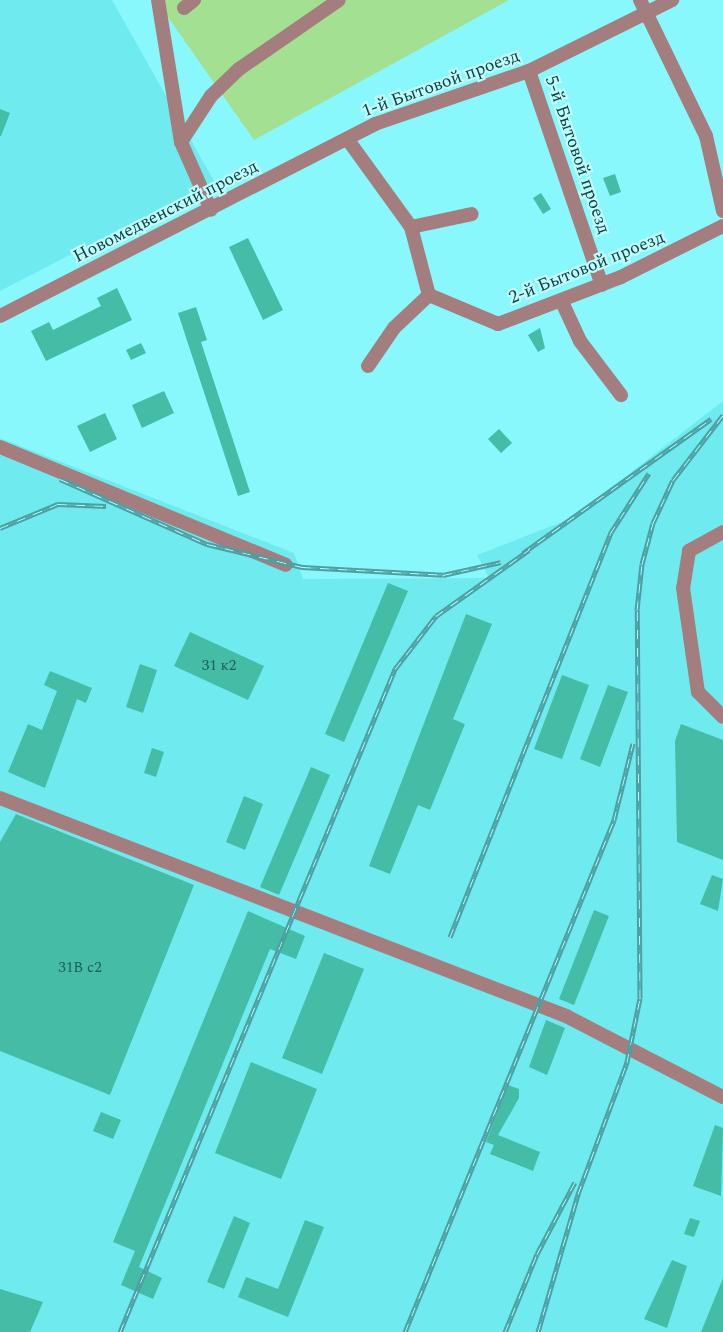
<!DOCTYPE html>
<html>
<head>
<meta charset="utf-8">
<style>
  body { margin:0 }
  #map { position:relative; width:723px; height:1332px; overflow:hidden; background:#88f8fc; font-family:Spectral,serif }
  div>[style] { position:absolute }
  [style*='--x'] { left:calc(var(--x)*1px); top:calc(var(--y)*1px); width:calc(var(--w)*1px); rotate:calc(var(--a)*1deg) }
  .built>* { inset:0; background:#6febf0 }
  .green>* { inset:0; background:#a4e092 }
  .building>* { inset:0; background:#45bca6 }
  .minor>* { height:14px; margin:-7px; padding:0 7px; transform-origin:7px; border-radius:7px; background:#a47e7e }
  .rail>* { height:5px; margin-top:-2.5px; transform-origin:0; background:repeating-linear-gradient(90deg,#bffdff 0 9px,#4d9fa2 0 18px); box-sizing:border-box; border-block:2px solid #4d9fa2 }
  span { translate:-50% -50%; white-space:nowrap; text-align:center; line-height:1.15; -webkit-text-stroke:4.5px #bffdff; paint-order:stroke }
  .number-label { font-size:15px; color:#1c605c }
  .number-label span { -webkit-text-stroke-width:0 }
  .street-label { font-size:18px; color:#0f4143 }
</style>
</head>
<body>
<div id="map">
  <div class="built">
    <div style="clip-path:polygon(0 0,112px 0,214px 181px,0 291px)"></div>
    <div style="clip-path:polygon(723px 401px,723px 1332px,0 1332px,0 438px,294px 553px,303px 579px,489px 578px,477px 555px,572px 518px)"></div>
  </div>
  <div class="green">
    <div style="clip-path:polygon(156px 0,509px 0,254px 140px)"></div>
  </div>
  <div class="building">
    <div style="clip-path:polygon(0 109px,10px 113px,1px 136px,0 136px)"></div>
    <div style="clip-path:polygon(615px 174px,621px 192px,610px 196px,603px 178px)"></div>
    <div style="clip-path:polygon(541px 193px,551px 209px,543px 214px,533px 198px)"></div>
    <div style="clip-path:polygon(248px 238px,283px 310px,263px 320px,229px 247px)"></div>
    <div style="clip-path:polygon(117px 288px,132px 320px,46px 361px,31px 331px,49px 322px,53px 330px,101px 306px,97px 298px)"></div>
    <div style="clip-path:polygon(196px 307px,207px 340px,201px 342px,250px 492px,238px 496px,178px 313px)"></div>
    <div style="clip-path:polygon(540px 328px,545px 348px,538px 352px,528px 335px)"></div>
    <div style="clip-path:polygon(141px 343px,146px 353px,131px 360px,126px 350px)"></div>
    <div style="clip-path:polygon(164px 391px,174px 413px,142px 428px,132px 405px)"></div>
    <div style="clip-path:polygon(105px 413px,117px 439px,90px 452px,77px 426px)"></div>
    <div style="clip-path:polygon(499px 429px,512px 443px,501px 453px,488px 439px)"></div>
    <div style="clip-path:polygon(388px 583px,408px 591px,344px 742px,325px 734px)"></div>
    <div style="clip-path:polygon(466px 614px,492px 624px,453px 719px,465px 724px,430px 810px,418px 805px,390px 874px,369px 866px)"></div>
    <div style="clip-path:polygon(190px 632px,264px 666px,248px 700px,174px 666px)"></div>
    <div style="clip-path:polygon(140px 664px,157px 670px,143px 713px,126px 707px)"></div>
    <div style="clip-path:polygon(50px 671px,92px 688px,86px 703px,77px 699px,45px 788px,8px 772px,28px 724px,42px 730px,57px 691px,44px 685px)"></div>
    <div style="clip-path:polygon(562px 675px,589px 685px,562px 759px,534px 749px)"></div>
    <div style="clip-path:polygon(608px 685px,628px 692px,600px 767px,580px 759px)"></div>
    <div style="clip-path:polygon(681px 724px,723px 740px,723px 860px,677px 842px,675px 741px)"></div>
    <div style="clip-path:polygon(152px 748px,164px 752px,156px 777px,144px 773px)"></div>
    <div style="clip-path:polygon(311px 767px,330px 775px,279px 895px,260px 887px)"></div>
    <div style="clip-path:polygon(244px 796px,263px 804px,245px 850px,226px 842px)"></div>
    <div style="clip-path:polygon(16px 814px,194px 885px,110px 1095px,0 1051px,0 842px)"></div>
    <div style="clip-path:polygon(712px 875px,723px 879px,718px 911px,700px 904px)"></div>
    <div style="clip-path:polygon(594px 910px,609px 916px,574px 1005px,559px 999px)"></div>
    <div style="clip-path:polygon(248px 911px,305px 936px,296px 959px,270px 949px,139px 1267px,162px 1278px,153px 1299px,121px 1285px,135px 1251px,113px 1242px)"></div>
    <div style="clip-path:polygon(324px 953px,364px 969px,322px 1074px,282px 1058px)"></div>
    <div style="clip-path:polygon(546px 1020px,565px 1028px,547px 1075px,529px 1067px)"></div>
    <div style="clip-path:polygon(251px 1062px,317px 1089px,281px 1179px,215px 1153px)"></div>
    <div style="clip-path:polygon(508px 1085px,519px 1089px,519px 1098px,498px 1135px,540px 1152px,533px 1171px,490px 1154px,494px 1145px,486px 1142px)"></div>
    <div style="clip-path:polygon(101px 1112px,121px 1120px,113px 1139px,93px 1131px)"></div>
    <div style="clip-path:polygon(715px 1125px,723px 1128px,721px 1196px,693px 1186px)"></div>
    <div style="clip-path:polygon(234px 1216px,250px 1223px,224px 1289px,207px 1282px)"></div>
    <div style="clip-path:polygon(690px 1218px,700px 1221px,694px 1237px,684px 1234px)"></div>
    <div style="clip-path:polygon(305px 1220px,324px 1227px,288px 1317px,238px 1297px,246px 1277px,278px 1289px)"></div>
    <div style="clip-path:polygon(672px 1260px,687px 1266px,667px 1328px,644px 1319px)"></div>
    <div style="clip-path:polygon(723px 1278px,723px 1332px,701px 1332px)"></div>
    <div style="clip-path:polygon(0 1289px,43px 1302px,30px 1332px,0 1332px)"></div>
  </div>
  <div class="minor">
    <div style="--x:158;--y:0;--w:144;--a:80.8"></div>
    <div style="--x:181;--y:142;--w:74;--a:66.2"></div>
    <div style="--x:640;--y:0;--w:151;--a:64.1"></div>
    <div style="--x:706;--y:136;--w:77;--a:77.2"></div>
    <div style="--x:184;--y:8;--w:13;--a:-39"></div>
    <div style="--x:529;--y:71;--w:226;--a:71.2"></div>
    <div style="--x:348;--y:140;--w:107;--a:54.1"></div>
    <div style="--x:411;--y:227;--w:70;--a:75.2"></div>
    <div style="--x:429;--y:295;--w:48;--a:136.7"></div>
    <div style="--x:394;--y:328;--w:46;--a:124.4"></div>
    <div style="--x:181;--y:142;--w:55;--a:-56.9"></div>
    <div style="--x:211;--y:96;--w:39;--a:-44"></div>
    <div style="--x:239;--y:69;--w:121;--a:-34.6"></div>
    <div style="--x:411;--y:227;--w:62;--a:-12"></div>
    <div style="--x:429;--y:295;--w:75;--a:22.8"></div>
    <div style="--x:498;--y:324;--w:132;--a:-20.9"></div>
    <div style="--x:621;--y:277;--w:114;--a:-26.6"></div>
    <div style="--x:562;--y:302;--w:43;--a:65.2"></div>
    <div style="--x:580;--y:341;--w:68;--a:52.8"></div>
    <div style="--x:0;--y:316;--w:421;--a:-27.1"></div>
    <div style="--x:375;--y:124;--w:163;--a:-19"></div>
    <div style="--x:529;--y:71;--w:160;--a:-26.4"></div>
    <div style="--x:0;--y:447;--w:309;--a:22.4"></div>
    <div style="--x:723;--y:532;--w:39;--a:151"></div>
    <div style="--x:689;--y:551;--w:37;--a:99"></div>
    <div style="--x:683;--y:588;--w:105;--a:81.8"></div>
    <div style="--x:698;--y:692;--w:35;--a:45"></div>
    <div style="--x:0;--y:798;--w:607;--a:21.06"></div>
    <div style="--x:566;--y:1016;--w:177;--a:27.3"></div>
  </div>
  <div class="rail">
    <div style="--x:60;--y:479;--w:161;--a:23.9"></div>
    <div style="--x:207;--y:544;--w:98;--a:13.6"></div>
    <div style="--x:302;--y:567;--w:141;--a:3.2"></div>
    <div style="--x:443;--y:575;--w:59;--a:-12.6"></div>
    <div style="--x:0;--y:528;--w:63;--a:-22.5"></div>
    <div style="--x:58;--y:504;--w:48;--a:2.4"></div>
    <div style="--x:523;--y:553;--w:231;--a:-35.5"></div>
    <div style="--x:450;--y:937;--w:434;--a:-68.3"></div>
    <div style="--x:610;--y:534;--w:72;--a:-57.4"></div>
    <div style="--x:120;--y:1332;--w:718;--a:-67.47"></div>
    <div style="--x:395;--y:669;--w:67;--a:-52.3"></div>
    <div style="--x:436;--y:616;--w:114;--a:-35.4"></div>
    <div style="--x:405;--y:1332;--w:553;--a:-67.79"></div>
    <div style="--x:614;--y:820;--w:79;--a:-76.1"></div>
    <div style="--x:505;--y:1332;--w:84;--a:-67.7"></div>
    <div style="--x:537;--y:1254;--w:81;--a:-62.2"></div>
    <div style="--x:538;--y:1332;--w:144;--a:-73.8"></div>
    <div style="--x:578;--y:1194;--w:141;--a:-69.6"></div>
    <div style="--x:627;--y:1062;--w:65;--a:-78.5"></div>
    <div style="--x:640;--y:998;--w:388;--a:-90.4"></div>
    <div style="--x:637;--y:610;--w:46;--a:-83.8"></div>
    <div style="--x:642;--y:564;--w:42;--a:-75"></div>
    <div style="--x:653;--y:523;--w:47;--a:-65.1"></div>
    <div style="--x:673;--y:480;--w:82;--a:-52.4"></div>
  </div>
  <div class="number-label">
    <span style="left:219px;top:666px">31 к2</span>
    <span style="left:80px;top:968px">31В с2</span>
  </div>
  <div class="street-label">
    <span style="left:441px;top:84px;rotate:-20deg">1-й Бытовой проезд</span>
    <span style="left:577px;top:155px;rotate:71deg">5-й Бытовой проезд</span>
    <span style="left:166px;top:212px;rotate:-27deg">Новомедвенский проезд</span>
    <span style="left:587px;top:268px;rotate:-22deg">2-й Бытовой проезд</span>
  </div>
</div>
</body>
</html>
